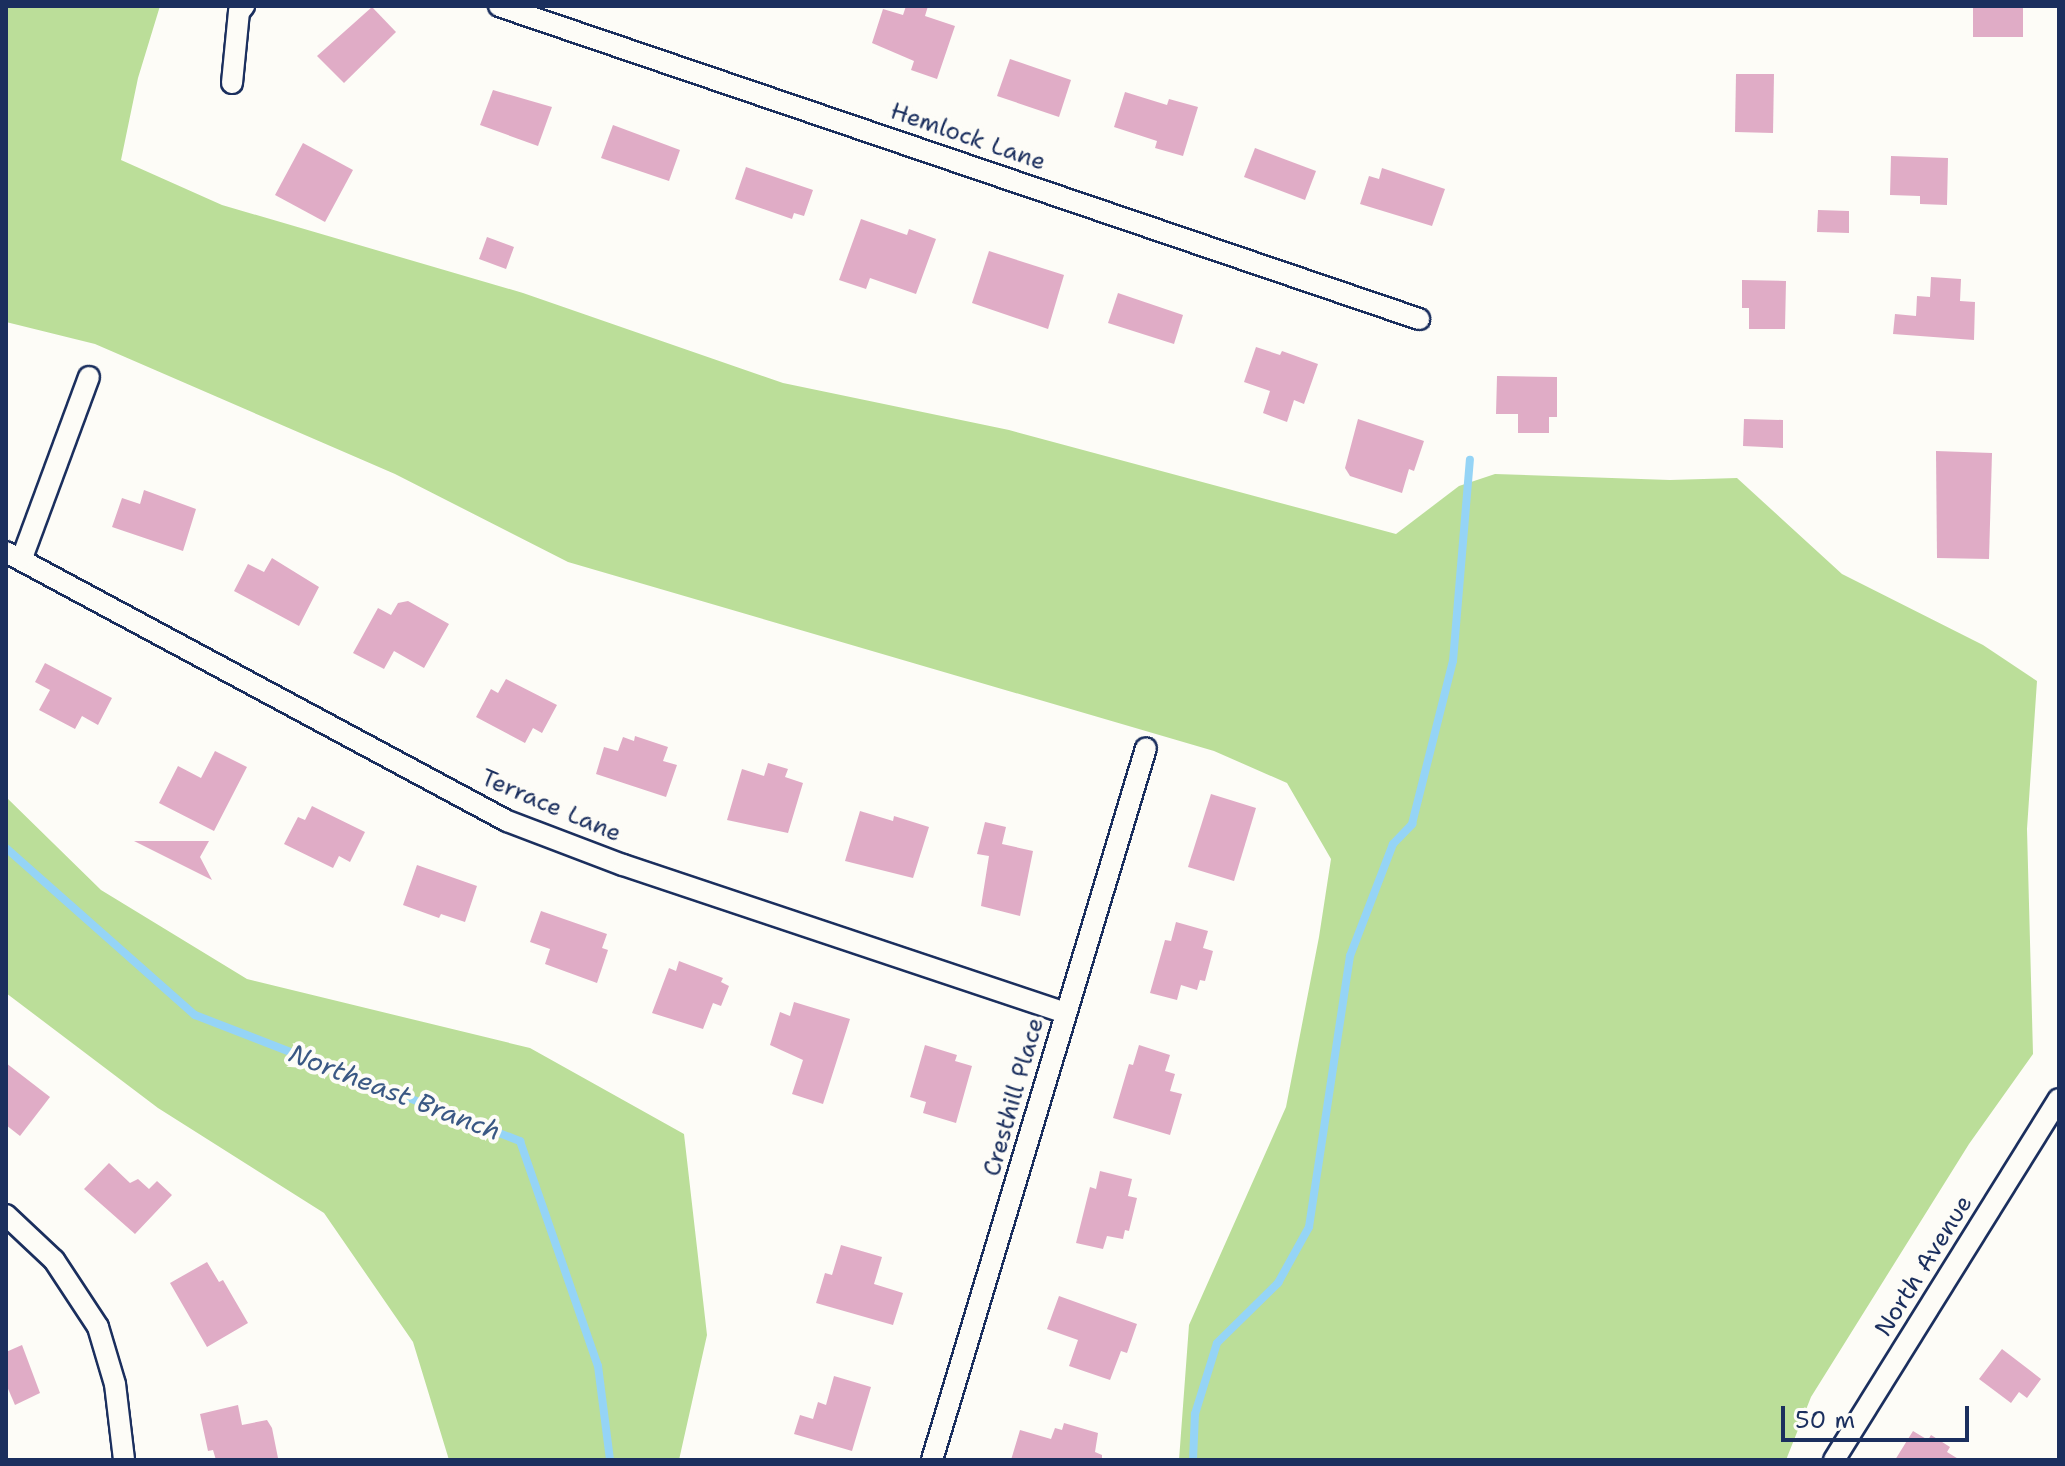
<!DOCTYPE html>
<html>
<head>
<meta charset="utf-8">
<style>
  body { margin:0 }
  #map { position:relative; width:2065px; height:1466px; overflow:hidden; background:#fdfcf7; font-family:"Shantell Sans",sans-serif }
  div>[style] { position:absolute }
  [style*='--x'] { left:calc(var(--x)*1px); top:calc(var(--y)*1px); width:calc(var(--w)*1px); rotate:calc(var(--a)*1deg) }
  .green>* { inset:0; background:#bbde99 }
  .stream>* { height:8px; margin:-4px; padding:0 4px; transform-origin:4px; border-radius:4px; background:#95d4f6 }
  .building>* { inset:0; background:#e0acc6 }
  .roads { filter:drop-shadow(2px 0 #1b2f5e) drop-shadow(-2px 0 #1b2f5e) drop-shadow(0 2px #1b2f5e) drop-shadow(0 -2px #1b2f5e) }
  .minor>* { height:20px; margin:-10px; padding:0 10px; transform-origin:10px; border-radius:10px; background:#fdfcf7 }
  span { translate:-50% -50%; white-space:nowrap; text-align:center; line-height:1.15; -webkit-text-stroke:8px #fdfcf7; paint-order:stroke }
  .street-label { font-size:24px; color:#1b2f5e }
  .water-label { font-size:26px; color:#3a5884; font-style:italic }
  .frame { position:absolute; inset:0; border:8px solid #1b2f5e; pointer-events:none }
  .scale { position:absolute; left:1781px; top:1406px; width:188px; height:36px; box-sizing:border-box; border:4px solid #1b2f5e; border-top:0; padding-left:10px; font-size:24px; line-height:28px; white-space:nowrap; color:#1b2f5e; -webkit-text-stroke:6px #fdfcf7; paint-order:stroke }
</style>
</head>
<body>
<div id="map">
  <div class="green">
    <div style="clip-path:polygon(6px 6px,160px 6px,138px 78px,121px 160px,222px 205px,523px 293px,783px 383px,1009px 430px,1396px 534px,1459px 486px,1495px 474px,1670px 480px,1737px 478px,1842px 574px,1983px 645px,2037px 681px,2027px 829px,2033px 1054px,1969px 1144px,1811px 1397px,1786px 1460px,1179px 1460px,1189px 1325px,1286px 1107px,1319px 937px,1331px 859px,1287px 783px,1214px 751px,568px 562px,395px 474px,95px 344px,6px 322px)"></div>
    <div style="clip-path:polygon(6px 797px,101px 890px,247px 979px,530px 1048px,684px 1134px,707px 1335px,679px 1460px,449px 1460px,413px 1342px,324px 1213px,158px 1108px,6px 993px)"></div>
  </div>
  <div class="stream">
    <div style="--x:6;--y:848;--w:252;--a:41.5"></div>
    <div style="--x:195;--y:1015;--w:349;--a:21.2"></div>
    <div style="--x:520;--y:1141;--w:238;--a:70.9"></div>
    <div style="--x:598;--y:1366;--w:95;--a:82.7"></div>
    <div style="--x:1193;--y:1460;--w:46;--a:-87.5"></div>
    <div style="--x:1195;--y:1414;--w:74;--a:-72.8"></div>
    <div style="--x:1217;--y:1343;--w:86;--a:-44.5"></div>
    <div style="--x:1278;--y:1283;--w:64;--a:-61"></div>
    <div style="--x:1309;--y:1227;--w:274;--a:-81.4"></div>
    <div style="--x:1350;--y:956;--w:120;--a:-69"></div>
    <div style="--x:1393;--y:844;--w:28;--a:-46"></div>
    <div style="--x:1412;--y:824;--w:168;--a:-75.9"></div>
    <div style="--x:1453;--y:661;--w:202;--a:-85.2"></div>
  </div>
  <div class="building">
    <div style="clip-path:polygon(906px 6px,928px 6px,925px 16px,955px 26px,937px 79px,911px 70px,914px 61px,872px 43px,883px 9px,903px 15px)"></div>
    <div style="clip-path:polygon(1973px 6px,2023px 6px,2023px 37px,1973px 37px)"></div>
    <div style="clip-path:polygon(372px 7px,396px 32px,344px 83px,317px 56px)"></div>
    <div style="clip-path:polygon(1010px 59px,1071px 80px,1059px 117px,997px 96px)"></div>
    <div style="clip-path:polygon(1736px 74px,1774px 74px,1773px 133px,1735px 132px)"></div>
    <div style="clip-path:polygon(493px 90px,552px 107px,538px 146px,480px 125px)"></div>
    <div style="clip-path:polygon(1125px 92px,1167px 105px,1169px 99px,1198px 107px,1183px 156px,1155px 148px,1157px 141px,1114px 127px)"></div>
    <div style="clip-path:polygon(613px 125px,680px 150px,669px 181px,601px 158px)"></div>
    <div style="clip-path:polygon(303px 143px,353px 170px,325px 222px,275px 195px)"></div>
    <div style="clip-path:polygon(1255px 148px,1316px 171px,1305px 200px,1244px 177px)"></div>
    <div style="clip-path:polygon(1891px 156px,1948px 158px,1947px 205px,1920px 204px,1920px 196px,1890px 195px)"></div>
    <div style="clip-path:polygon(746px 167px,813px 190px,804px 216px,794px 213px,792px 219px,735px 199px)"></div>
    <div style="clip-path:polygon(1382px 168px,1445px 189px,1432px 226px,1360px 204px,1369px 176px,1379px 179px)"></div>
    <div style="clip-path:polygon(1818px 210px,1849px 211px,1849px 233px,1817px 232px)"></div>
    <div style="clip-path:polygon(861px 219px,907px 235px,909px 229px,936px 239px,916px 294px,870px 278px,866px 289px,839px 280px)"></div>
    <div style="clip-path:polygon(487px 237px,514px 247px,506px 269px,479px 259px)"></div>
    <div style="clip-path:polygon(989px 251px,1064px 275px,1048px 329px,972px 303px)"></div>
    <div style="clip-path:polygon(1931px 277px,1961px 279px,1960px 301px,1975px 302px,1974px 340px,1893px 334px,1895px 314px,1916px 316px,1917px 296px,1930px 297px)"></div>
    <div style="clip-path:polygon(1742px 280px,1786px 281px,1785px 329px,1749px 329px,1749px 308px,1742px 308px)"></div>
    <div style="clip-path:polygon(1118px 293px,1183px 315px,1174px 344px,1108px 323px)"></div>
    <div style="clip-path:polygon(1256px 347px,1280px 355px,1282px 351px,1318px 364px,1304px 404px,1294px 400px,1287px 422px,1263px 413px,1270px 391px,1244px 382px)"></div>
    <div style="clip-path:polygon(1497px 376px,1557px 377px,1557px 417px,1549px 417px,1549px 433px,1518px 433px,1518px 414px,1496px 414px)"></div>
    <div style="clip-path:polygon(1358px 419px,1424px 441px,1414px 471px,1409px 469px,1402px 493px,1350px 476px,1345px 468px)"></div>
    <div style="clip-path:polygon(1744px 419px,1783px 420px,1783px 448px,1743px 446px)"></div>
    <div style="clip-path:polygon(1936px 451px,1992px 453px,1989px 559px,1937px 558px)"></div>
    <div style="clip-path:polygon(144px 490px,196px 509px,183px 551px,112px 527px,122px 498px,140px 504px)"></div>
    <div style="clip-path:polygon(272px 558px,319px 587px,299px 626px,234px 591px,248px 564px,264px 572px)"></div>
    <div style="clip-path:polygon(408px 601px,449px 624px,424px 668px,394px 651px,384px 669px,353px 653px,378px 608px,391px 615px,398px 603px)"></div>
    <div style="clip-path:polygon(45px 663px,112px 698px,98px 725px,82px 716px,75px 729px,39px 710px,50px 690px,35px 682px)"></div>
    <div style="clip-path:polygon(506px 679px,557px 705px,542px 733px,533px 728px,525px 743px,476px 717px,491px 689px,498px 693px)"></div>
    <div style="clip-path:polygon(635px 736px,668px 747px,663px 761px,677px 765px,666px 797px,596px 774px,604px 747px,618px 751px,623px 737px,634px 741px)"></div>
    <div style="clip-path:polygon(215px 751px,247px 767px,214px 831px,159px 803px,178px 766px,201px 778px)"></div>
    <div style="clip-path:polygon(768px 763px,788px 769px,785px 777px,803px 783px,788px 833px,727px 820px,742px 769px,764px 776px)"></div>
    <div style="clip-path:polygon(1211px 794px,1256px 808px,1234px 881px,1188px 867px)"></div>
    <div style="clip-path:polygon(312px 806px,365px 832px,350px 862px,339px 856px,333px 868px,284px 844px,298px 817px,305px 820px)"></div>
    <div style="clip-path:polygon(860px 811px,893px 821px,894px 816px,929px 827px,913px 878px,845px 861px)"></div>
    <div style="clip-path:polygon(985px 822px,1006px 827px,1002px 844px,1033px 851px,1020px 916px,981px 906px,989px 856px,977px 854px)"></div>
    <div style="clip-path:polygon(134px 841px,209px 841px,200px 857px,212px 880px)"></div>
    <div style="clip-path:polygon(417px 865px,477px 886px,465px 922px,441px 914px,439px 918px,403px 905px)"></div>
    <div style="clip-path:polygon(541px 911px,607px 934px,602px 948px,608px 950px,597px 983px,545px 964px,550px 949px,530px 942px)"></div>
    <div style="clip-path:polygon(1176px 922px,1208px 931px,1203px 948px,1213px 951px,1205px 981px,1200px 980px,1197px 990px,1181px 985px,1177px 1000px,1150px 993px,1165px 940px,1171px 941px)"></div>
    <div style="clip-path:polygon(679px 961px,723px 978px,721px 982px,729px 986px,721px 1006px,713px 1003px,703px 1029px,652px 1013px,669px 968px,676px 971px)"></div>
    <div style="clip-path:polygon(794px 1002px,850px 1019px,823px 1104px,792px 1094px,803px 1060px,770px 1045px,780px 1012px,790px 1016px)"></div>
    <div style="clip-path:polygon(925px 1045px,957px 1055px,955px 1061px,972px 1066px,956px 1123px,923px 1113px,926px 1102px,910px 1097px)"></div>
    <div style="clip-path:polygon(1139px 1045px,1170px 1055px,1165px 1071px,1175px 1074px,1170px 1091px,1182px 1094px,1170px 1135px,1113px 1118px,1129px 1064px,1133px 1065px)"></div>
    <div style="clip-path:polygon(6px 1063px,50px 1097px,20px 1136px,6px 1125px)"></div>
    <div style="clip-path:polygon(109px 1163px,130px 1183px,138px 1179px,149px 1189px,157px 1181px,172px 1195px,135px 1234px,84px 1189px)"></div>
    <div style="clip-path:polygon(1100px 1171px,1132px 1179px,1128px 1196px,1137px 1198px,1129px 1231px,1125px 1230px,1123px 1239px,1107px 1236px,1103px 1249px,1076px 1243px,1090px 1187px,1096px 1189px)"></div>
    <div style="clip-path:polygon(841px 1245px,882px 1257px,874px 1284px,903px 1293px,893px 1325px,816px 1303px,825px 1273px,832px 1275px)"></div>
    <div style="clip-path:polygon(207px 1262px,219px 1282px,223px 1280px,248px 1323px,207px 1347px,170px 1283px)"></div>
    <div style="clip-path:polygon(1059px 1296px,1137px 1324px,1127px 1353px,1121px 1351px,1110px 1380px,1069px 1366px,1078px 1340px,1047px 1329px)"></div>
    <div style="clip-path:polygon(22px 1345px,40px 1393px,15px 1405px,6px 1384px,6px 1352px)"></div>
    <div style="clip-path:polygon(2002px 1349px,2041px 1379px,2027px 1398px,2019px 1392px,2011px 1403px,1979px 1379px)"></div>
    <div style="clip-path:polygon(834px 1376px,871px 1387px,852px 1451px,794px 1434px,800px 1415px,813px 1419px,818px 1402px,826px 1405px)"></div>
    <div style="clip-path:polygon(238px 1405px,242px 1425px,267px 1420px,272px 1428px,278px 1458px,216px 1460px,213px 1450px,208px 1451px,200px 1414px)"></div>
    <div style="clip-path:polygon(1064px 1423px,1098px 1433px,1095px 1452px,1102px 1455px,1102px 1460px,1011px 1460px,1020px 1430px,1051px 1439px,1055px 1428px,1062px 1430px)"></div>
    <div style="clip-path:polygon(1913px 1431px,1928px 1440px,1931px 1435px,1950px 1447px,1947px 1452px,1960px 1460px,1895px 1460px)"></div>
  </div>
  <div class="roads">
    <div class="minor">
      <div style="--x:499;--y:6;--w:972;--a:18.79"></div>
      <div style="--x:232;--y:83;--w:71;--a:-84.4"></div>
      <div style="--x:239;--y:12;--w:8;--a:-50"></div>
      <div style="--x:6;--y:552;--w:569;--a:28.23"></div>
      <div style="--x:507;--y:821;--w:124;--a:20.8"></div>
      <div style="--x:623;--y:865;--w:467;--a:18.5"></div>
      <div style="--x:22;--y:558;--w:193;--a:-69.7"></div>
      <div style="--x:6;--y:1215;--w:66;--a:43.2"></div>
      <div style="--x:54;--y:1260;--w:80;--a:56.7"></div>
      <div style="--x:98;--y:1327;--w:59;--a:73.4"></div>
      <div style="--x:115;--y:1384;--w:77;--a:83.2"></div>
      <div style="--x:932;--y:1460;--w:743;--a:-73.27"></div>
      <div style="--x:1834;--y:1460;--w:425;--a:-58.1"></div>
    </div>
  </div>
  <div class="street-label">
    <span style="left:968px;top:137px;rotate:19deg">Hemlock Lane</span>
    <span style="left:551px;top:806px;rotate:23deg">Terrace Lane</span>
    <span style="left:1014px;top:1097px;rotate:-74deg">Cresthill Place</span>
    <span style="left:1924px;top:1266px;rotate:-58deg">North Avenue</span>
  </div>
  <div class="water-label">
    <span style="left:395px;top:1092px;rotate:21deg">Northeast Branch</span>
  </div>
  <div class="frame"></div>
  <div class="scale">50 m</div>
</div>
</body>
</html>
